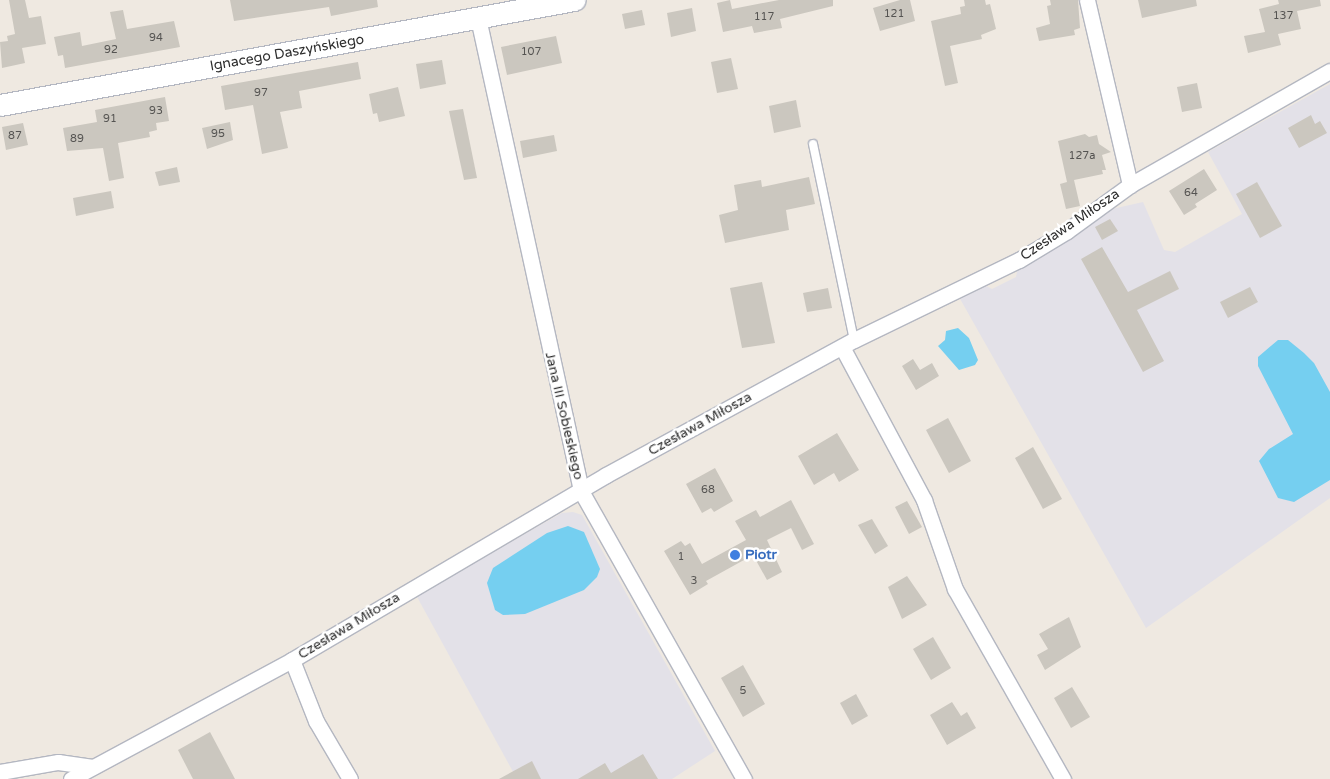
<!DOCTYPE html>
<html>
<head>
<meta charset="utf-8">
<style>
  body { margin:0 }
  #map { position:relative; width:1330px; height:779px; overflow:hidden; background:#efe9e1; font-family:"Varela Round",sans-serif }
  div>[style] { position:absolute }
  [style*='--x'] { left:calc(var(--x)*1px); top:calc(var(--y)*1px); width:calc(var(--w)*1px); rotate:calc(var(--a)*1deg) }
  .industrial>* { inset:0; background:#e3e1e8 }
  .water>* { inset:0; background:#75cff0 }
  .building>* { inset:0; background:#cbc7bf }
  .roads { filter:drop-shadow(1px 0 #b4b7c1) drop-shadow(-1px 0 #b4b7c1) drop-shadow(0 1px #b4b7c1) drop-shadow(0 -1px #b4b7c1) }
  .lane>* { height:8px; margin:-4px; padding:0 4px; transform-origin:4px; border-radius:4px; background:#fff }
  .street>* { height:15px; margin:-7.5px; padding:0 7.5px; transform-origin:7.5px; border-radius:7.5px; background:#fff }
  .secondary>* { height:21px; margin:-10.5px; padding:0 10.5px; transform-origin:10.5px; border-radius:10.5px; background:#fff }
  .dots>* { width:14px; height:14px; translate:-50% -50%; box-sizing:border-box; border:2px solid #fff; border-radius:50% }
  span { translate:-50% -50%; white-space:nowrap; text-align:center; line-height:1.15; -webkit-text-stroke:5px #fff; paint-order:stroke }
  .number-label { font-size:11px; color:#555452 }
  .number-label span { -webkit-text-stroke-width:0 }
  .street-label { font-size:14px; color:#2e2e2e }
  .shop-label { font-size:14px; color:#366cbe; font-weight:700 }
  .left { translate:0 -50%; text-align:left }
</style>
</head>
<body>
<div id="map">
  <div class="industrial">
    <div style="clip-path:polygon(1330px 84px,1330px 498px,1146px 628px,959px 297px,984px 285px,992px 289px,1016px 277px,1018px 267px,1112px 209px,1143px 202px,1164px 250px,1175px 252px,1242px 214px,1208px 152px)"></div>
    <div style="clip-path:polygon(573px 512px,582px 515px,715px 751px,672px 779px,517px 779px,416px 595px,562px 513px)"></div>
  </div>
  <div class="water">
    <div style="clip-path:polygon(958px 328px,969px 338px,978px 360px,975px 365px,959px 370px,938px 346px,945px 340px,946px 331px)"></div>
    <div style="clip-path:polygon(1278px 340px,1288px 340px,1304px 353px,1314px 363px,1330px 392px,1330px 480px,1294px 502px,1278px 498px,1259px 461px,1269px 449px,1293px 434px,1258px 366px,1258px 357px)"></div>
    <div style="clip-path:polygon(568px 526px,584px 532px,600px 569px,597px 577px,584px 590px,525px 614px,503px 615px,495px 610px,487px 583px,493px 568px,547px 533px)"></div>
  </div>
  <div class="building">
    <div style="clip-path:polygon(9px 0,25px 0,29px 18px,41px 16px,46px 44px,22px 48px,25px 63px,2px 68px,0 42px,8px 41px,7px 36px,15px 34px)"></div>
    <div style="clip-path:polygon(230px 0,377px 0,378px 7px,331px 16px,329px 7px,234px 21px)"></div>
    <div style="clip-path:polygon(730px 0,732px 9px,779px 0,833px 0,833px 6px,780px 19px,782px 28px,754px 33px,752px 26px,723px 32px,717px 3px)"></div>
    <div style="clip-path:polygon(900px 0,910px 0,915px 21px,880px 31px,873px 8px)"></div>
    <div style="clip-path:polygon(964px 0,985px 0,986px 5px,990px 4px,996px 29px,981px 35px,982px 39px,950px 46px,958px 83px,945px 86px,931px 21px,961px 14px,960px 7px,965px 6px)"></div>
    <div style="clip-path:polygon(1050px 0,1078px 0,1080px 28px,1074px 30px,1075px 35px,1039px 41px,1036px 28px,1050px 24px,1047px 6px,1051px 5px)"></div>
    <div style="clip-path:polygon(1138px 0,1196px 0,1197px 6px,1142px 18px)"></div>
    <div style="clip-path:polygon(1278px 0,1320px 0,1321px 6px,1297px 11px,1301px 29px,1278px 34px,1281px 45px,1248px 53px,1244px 36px,1265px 32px,1259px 9px,1279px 4px)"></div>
    <div style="clip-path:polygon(692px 8px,696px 31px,671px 37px,667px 13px)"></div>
    <div style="clip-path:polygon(123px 10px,127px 29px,174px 21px,180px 47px,65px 68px,63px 55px,58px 56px,54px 37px,80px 32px,82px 46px,116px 39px,110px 12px)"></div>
    <div style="clip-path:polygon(642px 10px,645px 25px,625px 29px,622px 14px)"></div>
    <div style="clip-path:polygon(556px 36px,562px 63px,507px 75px,501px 47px)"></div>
    <div style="clip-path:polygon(731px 58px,738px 89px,717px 93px,711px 62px)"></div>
    <div style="clip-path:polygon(442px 60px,446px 84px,420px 89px,416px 64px)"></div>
    <div style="clip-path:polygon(358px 62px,361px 79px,299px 91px,302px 108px,280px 112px,288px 148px,262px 154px,253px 105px,225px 110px,221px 86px)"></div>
    <div style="clip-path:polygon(1197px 83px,1202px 108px,1182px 112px,1177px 87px)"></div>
    <div style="clip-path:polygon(398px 87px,405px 116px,379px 122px,377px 113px,373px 114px,369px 94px)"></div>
    <div style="clip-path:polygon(165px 97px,169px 121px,156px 123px,157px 130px,149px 132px,150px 137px,118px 143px,124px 178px,109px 181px,103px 148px,67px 151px,63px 128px,97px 122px,95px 110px)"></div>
    <div style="clip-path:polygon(796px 100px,801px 127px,774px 133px,769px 106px)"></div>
    <div style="clip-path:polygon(463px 109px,477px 178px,464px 180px,449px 111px)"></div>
    <div style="clip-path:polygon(1311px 115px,1315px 124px,1320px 121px,1327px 133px,1299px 148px,1288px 128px)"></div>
    <div style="clip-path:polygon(230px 122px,233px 140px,207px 149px,202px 128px)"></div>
    <div style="clip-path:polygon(23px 123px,28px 145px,6px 150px,2px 127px)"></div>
    <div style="clip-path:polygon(1085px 134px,1089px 137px,1097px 135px,1099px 144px,1111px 152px,1102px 155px,1106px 170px,1102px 170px,1103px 174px,1074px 180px,1080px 206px,1066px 209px,1060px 184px,1067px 182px,1058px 141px)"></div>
    <div style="clip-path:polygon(554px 135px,557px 151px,523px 158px,520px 141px)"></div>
    <div style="clip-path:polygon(177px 167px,180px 182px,159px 186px,155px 172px)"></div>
    <div style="clip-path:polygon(1204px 169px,1217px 190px,1195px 204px,1197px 207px,1184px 215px,1169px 191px)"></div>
    <div style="clip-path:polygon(809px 177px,815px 204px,786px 210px,789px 230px,725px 243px,719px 215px,738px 210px,734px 185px,761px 180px,762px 187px)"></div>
    <div style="clip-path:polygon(1257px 182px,1282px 226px,1260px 238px,1236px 194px)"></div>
    <div style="clip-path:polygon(111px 191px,114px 208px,76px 216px,73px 198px)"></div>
    <div style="clip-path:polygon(1110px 219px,1118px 231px,1102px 240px,1095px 227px)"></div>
    <div style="clip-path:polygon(1102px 247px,1128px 292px,1170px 271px,1179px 289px,1137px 310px,1164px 361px,1143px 372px,1081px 259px)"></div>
    <div style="clip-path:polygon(762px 282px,775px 343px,742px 348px,730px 288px)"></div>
    <div style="clip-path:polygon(1250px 287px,1258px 302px,1228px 318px,1220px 302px)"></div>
    <div style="clip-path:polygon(828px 288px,832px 308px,807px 312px,803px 293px)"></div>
    <div style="clip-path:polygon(913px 359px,920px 370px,932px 363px,939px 376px,916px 390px,902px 366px)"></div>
    <div style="clip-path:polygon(948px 418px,971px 461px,949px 473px,926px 430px)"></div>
    <div style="clip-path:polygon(837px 433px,859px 470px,839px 482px,834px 473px,814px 485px,798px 456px)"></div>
    <div style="clip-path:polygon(1033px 447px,1062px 499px,1043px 509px,1015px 458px)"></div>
    <div style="clip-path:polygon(715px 468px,733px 501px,714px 512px,711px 508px,702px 513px,686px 484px)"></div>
    <div style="clip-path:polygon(791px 500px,814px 544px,802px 550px,791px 528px,767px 540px,782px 572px,767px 580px,753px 555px,706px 581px,708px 584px,690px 595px,664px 551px,681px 541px,685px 546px,690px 543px,702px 564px,746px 540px,735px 521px,756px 510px,760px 517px)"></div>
    <div style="clip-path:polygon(907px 501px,922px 527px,909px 534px,895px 507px)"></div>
    <div style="clip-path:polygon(872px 519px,888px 546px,875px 554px,858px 525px)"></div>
    <div style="clip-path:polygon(907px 576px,927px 605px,902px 619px,888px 587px)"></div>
    <div style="clip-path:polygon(1069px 617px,1081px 647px,1045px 670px,1037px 655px,1048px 649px,1039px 634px)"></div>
    <div style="clip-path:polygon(933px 637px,951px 668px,931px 680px,913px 649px)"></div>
    <div style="clip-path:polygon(743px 665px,765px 704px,743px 717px,721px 678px)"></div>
    <div style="clip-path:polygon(1072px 687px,1090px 717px,1071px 728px,1054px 698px)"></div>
    <div style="clip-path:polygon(856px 694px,868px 716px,852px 725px,840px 703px)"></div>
    <div style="clip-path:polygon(952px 702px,961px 716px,967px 712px,976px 728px,947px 745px,930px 715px)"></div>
    <div style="clip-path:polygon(210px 732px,235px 779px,193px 779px,178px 750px)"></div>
    <div style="clip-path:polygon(643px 754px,658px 779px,578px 779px,605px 763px,611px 773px)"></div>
    <div style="clip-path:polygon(532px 761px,541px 779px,499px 779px)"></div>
  </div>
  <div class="roads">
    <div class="lane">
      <div style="--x:813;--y:144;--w:200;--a:78.2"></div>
    </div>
    <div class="street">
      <div style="--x:1087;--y:0;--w:190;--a:76.9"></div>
      <div style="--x:478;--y:18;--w:484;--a:77.7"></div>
      <div style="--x:581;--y:491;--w:331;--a:60.5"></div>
      <div style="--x:842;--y:347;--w:174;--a:61.8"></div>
      <div style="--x:924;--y:500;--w:94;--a:70.8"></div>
      <div style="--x:955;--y:589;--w:219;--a:60.4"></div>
      <div style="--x:292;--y:660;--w:66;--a:68.5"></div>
      <div style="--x:316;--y:721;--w:67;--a:59.6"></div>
      <div style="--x:0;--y:772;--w:59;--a:-9.8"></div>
      <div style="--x:58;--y:762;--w:35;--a:8"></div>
      <div style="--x:71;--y:779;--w:251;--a:-28.3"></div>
      <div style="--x:292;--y:660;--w:364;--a:-30.5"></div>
      <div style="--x:606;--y:475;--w:282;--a:-28.6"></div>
      <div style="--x:854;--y:340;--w:183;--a:-25.9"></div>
      <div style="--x:1019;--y:260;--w:56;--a:-31.1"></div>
      <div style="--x:1067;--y:231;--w:78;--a:-36.1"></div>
      <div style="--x:1130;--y:185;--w:230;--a:-29.7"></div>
    </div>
    <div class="secondary">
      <div style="--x:0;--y:105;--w:584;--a:-10.37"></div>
    </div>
  </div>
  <div class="dots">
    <div style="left:735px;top:555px;background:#3f7fe0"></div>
  </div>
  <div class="number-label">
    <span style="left:894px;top:14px">121</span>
    <span style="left:1283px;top:16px">137</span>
    <span style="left:764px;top:17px">117</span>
    <span style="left:156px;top:38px">94</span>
    <span style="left:111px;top:50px">92</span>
    <span style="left:531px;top:52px">107</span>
    <span style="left:261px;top:93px">97</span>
    <span style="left:156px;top:111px">93</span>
    <span style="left:110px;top:119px">91</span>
    <span style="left:218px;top:134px">95</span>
    <span style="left:15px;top:136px">87</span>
    <span style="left:77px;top:139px">89</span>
    <span style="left:1082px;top:156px">127a</span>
    <span style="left:1191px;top:193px">64</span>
    <span style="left:708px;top:490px">68</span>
    <span style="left:681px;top:557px">1</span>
    <span style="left:694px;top:581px">3</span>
    <span style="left:743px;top:691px">5</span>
  </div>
  <div class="street-label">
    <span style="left:287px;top:53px;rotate:-10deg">Ignacego Daszyńskiego</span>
    <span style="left:1070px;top:225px;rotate:-34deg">Czesława Miłosza</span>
    <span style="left:564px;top:416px;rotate:77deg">Jana III Sobieskiego</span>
    <span style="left:700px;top:424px;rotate:-29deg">Czesława Miłosza</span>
    <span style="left:349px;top:626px;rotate:-31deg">Czesława Miłosza</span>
  </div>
  <div class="shop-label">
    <span class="left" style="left:745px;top:555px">Piotr</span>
  </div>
</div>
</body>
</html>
